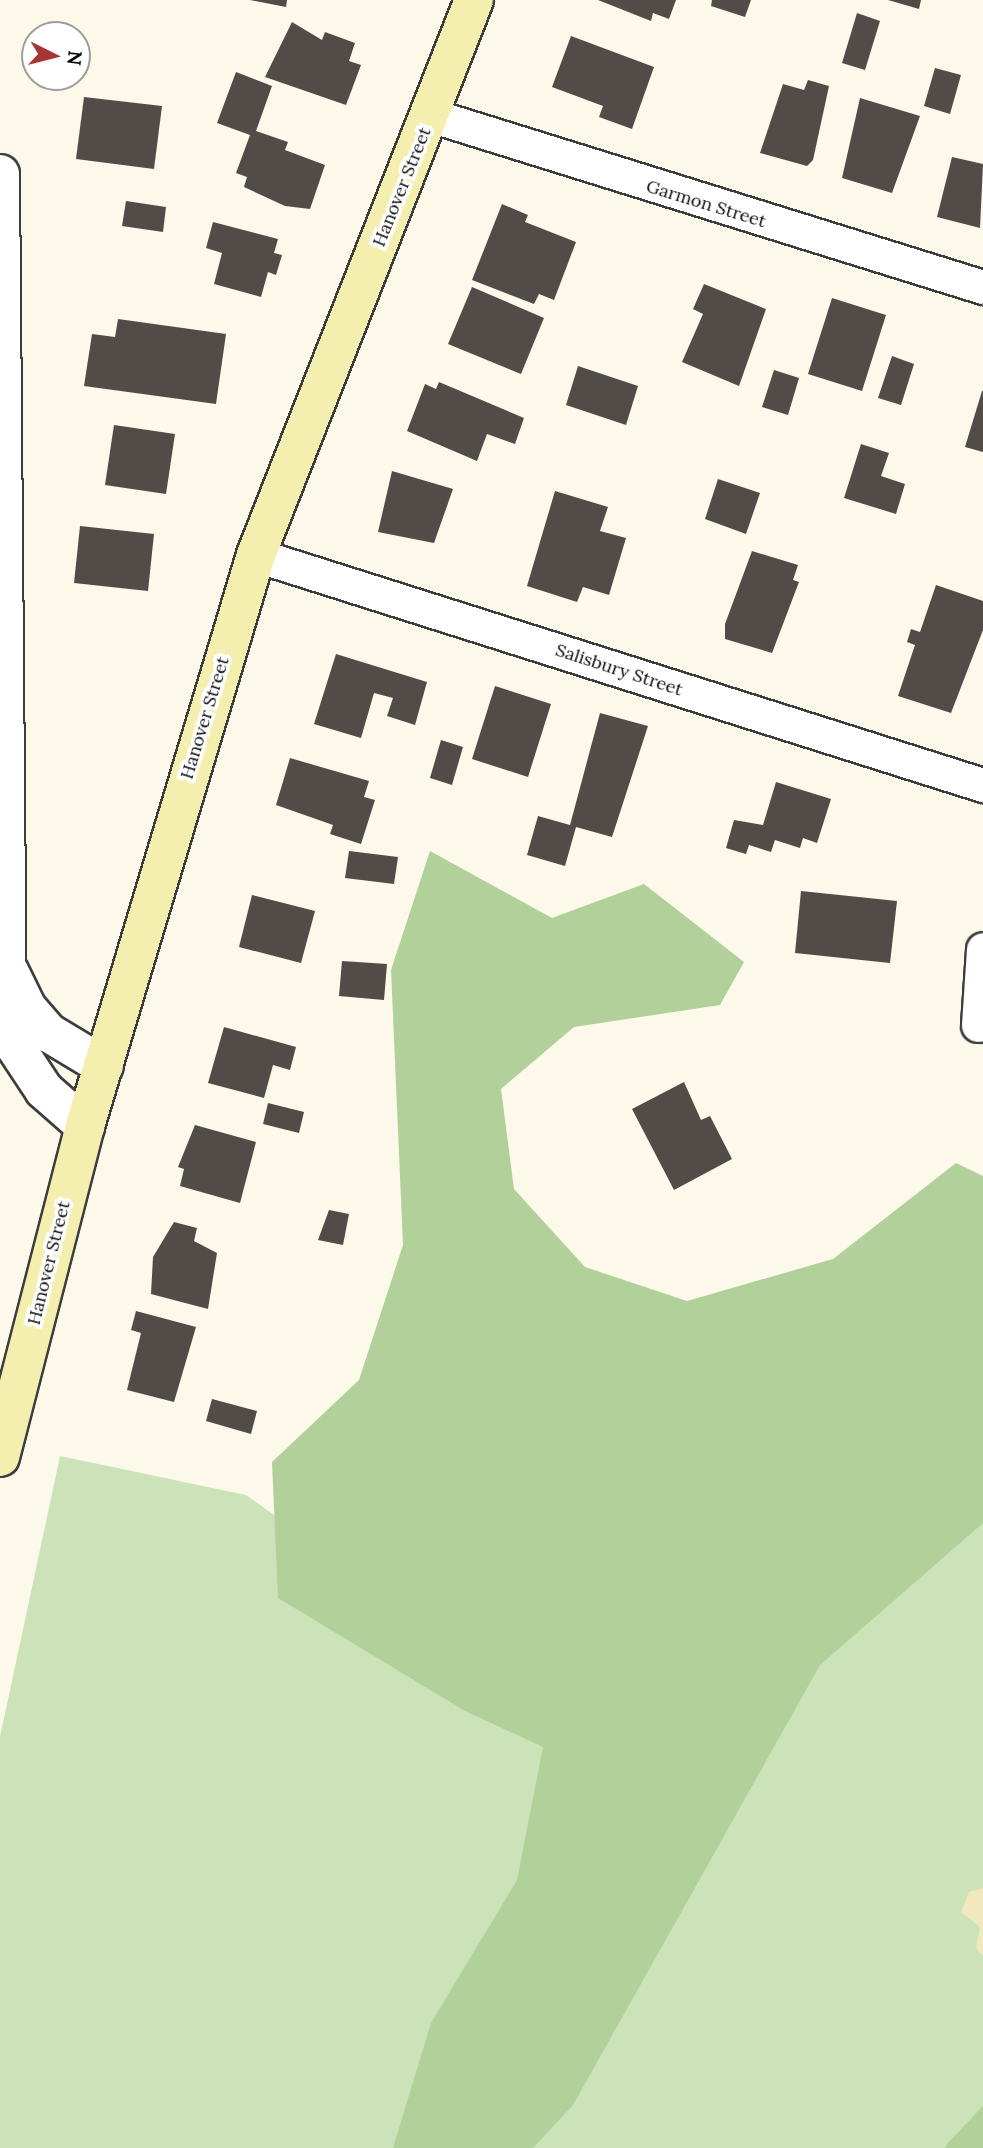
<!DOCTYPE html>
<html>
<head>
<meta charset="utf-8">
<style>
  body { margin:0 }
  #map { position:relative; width:983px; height:2148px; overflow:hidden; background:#fcf9ea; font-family:Lora,serif }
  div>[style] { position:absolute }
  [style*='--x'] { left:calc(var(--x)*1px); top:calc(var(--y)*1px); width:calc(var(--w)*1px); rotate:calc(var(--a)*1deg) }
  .green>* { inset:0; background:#cce2b9 }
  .forest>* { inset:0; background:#b1d09a }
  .sand>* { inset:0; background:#f2e8bd }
  .building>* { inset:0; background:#514c48 }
  .roads { filter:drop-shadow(2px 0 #3d3d3d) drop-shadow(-2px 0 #3d3d3d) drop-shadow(0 2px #3d3d3d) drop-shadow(0 -2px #3d3d3d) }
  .minor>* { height:33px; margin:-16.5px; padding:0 16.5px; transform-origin:16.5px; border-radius:16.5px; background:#fff }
  .tertiary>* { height:38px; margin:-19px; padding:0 19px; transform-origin:19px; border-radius:19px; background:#fff }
  .secondary>* { height:38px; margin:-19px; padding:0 19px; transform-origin:19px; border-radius:19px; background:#f4efae }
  span { translate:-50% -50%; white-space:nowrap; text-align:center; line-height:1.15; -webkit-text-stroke:7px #fff; paint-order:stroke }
  .street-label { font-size:18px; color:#0a0a0a }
  .north { position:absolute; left:21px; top:21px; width:70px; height:70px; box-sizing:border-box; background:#fff; border:2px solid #9d9d9d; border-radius:50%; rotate:96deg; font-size:19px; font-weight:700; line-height:28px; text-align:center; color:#0a0a0a }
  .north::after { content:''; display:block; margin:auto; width:24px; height:32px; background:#a73536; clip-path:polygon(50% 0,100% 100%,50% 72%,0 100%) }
</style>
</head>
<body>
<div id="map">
  <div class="green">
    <div style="clip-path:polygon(983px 1423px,983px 2148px,0 2148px,0 1737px,60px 1456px,246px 1495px,490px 1669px)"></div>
  </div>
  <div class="forest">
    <div style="clip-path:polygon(430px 851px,552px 918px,644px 884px,744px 962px,720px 1005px,574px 1027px,501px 1089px,514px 1189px,585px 1267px,687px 1301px,833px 1259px,956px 1163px,983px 1176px,983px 1523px,820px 1665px,573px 2105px,533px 2148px,393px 2148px,431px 2023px,517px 1880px,543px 1747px,465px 1711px,278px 1598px,272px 1462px,359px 1380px,403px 1245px,391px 970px)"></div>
    <div style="clip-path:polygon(983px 2106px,983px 2148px,945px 2148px,947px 2144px)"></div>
  </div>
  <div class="sand">
    <div style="clip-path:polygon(983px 1888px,983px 1956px,976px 1948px,980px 1927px,961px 1912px,969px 1892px)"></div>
  </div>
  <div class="building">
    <div style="clip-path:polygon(250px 0,287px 0,286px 7px)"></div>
    <div style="clip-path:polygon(598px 0,676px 0,669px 19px,653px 13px,651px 21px)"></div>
    <div style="clip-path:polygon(712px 0,751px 0,745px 17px,711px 6px)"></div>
    <div style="clip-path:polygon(888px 0,921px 0,919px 9px)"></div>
    <div style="clip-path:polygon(857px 13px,880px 21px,865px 70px,842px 63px)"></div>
    <div style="clip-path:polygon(292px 22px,322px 40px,325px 32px,355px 43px,349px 61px,361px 65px,346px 105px,265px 77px)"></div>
    <div style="clip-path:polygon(571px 36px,654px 67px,632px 129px,599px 117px,603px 106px,552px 87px)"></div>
    <div style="clip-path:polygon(935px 68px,961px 75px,950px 114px,924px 106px)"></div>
    <div style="clip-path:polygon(236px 72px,272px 86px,256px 131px,288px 142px,285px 150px,325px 165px,310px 209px,285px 206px,244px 187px,247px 177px,236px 173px,250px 135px,217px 123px)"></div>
    <div style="clip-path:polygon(808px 80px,829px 86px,813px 160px,807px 166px,760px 153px,783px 84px,804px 90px)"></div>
    <div style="clip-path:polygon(84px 97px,162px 106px,154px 169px,76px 159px)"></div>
    <div style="clip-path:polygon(860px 98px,920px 116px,892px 193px,842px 178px)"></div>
    <div style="clip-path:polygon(952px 157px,983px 164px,980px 228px,937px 217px)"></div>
    <div style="clip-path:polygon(126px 201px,166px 207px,163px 232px,122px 226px)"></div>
    <div style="clip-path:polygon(502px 204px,528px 215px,525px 222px,576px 242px,554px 300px,539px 294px,534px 304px,472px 280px)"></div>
    <div style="clip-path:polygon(213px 222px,278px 239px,274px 253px,282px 255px,276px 275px,268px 272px,261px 297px,214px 284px,222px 253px,206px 248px)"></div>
    <div style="clip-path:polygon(704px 284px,766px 309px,739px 386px,682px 362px,703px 314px,693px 309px)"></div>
    <div style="clip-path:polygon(472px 287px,544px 318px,521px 374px,448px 344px)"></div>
    <div style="clip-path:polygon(832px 298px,886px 315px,862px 391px,808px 374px)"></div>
    <div style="clip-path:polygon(118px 319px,226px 334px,216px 404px,84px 386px,92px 334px,115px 337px)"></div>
    <div style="clip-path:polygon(892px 356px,914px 364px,901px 405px,878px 398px)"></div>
    <div style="clip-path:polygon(578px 366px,638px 386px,626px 425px,566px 405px)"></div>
    <div style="clip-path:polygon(774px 370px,799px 378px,788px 415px,762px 407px)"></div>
    <div style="clip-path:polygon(439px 382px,524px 418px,515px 444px,487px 434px,477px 461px,407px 431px,425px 384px,436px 389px)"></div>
    <div style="clip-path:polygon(982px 391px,983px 391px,983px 452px,965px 447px)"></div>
    <div style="clip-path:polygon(114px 425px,175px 434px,166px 494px,105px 485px)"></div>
    <div style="clip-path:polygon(861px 444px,889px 453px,881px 476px,905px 484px,896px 514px,844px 498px)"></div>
    <div style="clip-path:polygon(392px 471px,453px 489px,434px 543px,378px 532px)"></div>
    <div style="clip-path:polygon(718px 479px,760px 493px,746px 534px,705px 519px)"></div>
    <div style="clip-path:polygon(555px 491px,608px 507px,600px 531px,626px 538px,609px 595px,583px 587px,577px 602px,527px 586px)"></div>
    <div style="clip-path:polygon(80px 526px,154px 534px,148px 591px,74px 583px)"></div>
    <div style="clip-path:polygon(752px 551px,798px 565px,793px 580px,799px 582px,772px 653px,725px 639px,725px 624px)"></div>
    <div style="clip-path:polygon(936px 585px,983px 601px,983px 630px,951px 713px,898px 696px,915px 645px,907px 642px,911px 629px,920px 632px)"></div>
    <div style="clip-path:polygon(336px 654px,427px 682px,415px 725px,387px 716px,393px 698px,374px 693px,361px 738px,314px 724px)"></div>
    <div style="clip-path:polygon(495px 686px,551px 704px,528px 777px,472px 759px)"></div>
    <div style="clip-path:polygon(600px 713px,648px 726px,612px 837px,576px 827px,565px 866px,527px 855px,538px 816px,570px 825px)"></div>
    <div style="clip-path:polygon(441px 740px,463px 747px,452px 785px,430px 778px)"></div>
    <div style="clip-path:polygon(290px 758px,369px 781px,364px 797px,375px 800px,361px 844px,330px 834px,333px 825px,276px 805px)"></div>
    <div style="clip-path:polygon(776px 782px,831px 799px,817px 843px,803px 838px,800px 848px,775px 840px,771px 852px,749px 845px,746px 854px,726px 848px,734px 820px,763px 825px)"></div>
    <div style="clip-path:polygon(349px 851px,398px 857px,394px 884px,345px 878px)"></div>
    <div style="clip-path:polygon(801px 891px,897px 901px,890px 963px,795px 953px)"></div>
    <div style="clip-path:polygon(252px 895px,315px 911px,301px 963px,239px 947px)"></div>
    <div style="clip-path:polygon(342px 961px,387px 964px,384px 1000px,339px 996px)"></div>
    <div style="clip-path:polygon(224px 1027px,296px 1047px,290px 1070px,273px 1065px,264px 1098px,208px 1083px)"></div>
    <div style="clip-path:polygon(684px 1082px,701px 1120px,710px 1116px,732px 1159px,674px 1190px,632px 1109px)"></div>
    <div style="clip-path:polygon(268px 1103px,304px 1112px,299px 1133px,263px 1124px)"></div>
    <div style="clip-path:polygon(195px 1125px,256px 1142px,240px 1203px,180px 1186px,184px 1169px,178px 1167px)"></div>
    <div style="clip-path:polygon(329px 1210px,349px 1214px,343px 1245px,318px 1240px)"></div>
    <div style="clip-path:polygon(174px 1222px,197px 1228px,194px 1241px,217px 1253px,208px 1309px,151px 1294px,153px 1257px)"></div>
    <div style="clip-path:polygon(136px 1311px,196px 1327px,174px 1402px,127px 1390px,141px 1333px,131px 1330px)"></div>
    <div style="clip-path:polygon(212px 1399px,257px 1411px,251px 1434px,206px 1421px)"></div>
  </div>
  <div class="roads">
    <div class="minor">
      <div style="--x:430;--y:115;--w:579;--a:17.28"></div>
      <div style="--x:256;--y:555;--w:763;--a:17.56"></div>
      <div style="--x:978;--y:1025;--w:76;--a:-86.2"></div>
    </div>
    <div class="tertiary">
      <div style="--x:0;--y:174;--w:860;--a:89.53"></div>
      <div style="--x:7;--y:1034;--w:67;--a:56.5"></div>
      <div style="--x:44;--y:1090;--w:55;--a:41.3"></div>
      <div style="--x:9;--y:971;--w:41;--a:64.1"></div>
      <div style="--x:27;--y:1008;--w:33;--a:49"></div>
      <div style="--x:49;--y:1033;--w:64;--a:31"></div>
    </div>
    <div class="secondary">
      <div style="--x:0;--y:1457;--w:342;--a:-75.6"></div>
      <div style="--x:85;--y:1126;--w:596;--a:-73.33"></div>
      <div style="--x:256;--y:555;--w:596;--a:-68.56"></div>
    </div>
  </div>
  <div class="street-label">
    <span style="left:402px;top:187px;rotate:-68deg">Hanover Street</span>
    <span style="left:706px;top:204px;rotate:17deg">Garmon Street</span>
    <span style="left:619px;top:670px;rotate:18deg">Salisbury Street</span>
    <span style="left:205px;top:718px;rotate:-73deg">Hanover Street</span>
    <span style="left:49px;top:1263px;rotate:-76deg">Hanover Street</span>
  </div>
  <div class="north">N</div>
</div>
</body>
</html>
